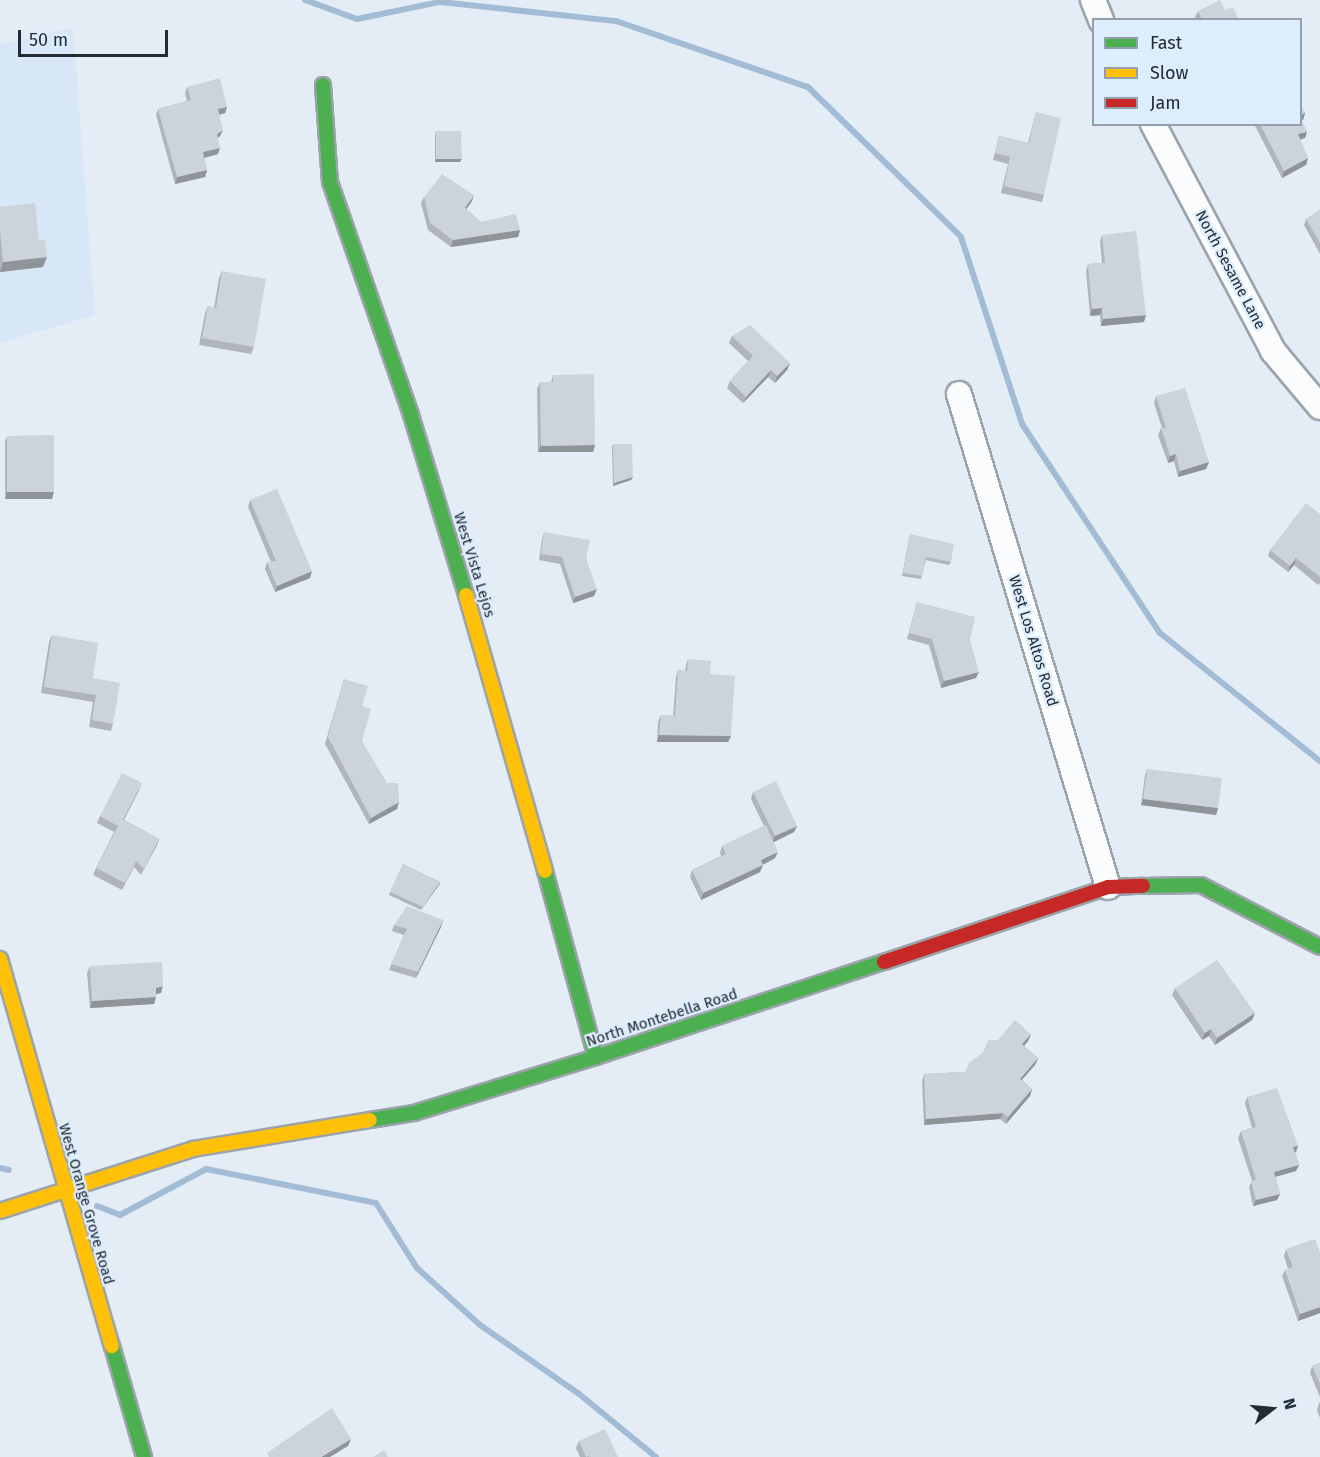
<!DOCTYPE html>
<html>
<head>
<meta charset="utf-8">
<style>
  body { margin:0 }
  #map { position:relative; width:1320px; height:1457px; overflow:hidden; background:#e4edf6; font-family:"Fira Sans",sans-serif }
  div>[style] { position:absolute }
  [style*='--x'] { left:calc(var(--x)*1px); top:calc(var(--y)*1px); width:calc(var(--w)*1px); rotate:calc(var(--a)*1deg) }
  .built>* { inset:0; background:#d7e7f8 }
  .stream>* { height:6px; margin:-3px; padding:0 3px; transform-origin:3px; border-radius:3px; background:#a3bcd6 }
  .roads { filter:drop-shadow(2px 0 #9ca3aa) drop-shadow(-2px 0 #9ca3aa) drop-shadow(0 2px #9ca3aa) drop-shadow(0 -2px #9ca3aa) }
  .street>* { height:24px; margin:-12px; padding:0 12px; transform-origin:12px; border-radius:12px; background:#fbfcfe }
  .fast>* { height:14px; margin:-7px; padding:0 7px; transform-origin:7px; border-radius:7px; background:#4caf50 }
  .slow>* { height:14px; margin:-7px; padding:0 7px; transform-origin:7px; border-radius:7px; background:#ffc107 }
  .jam>* { height:14px; margin:-7px; padding:0 7px; transform-origin:7px; border-radius:7px; background:#c62828 }
  .wall>* { inset:0; background:#afb5bb }
  .shaded-wall>* { inset:0; background:#8f9499 }
  .building>* { inset:0; background:#ccd3da }
  span { translate:-50% -50%; white-space:nowrap; text-align:center; line-height:1.15; -webkit-text-stroke:4.5px #dcedfe; paint-order:stroke }
  .street-label { font-size:15px; color:#252b32 }
  .legend { position:absolute; left:1092px; top:18px; width:210px; height:108px; box-sizing:border-box; background:#dcedfe; border:2px solid #939fac; margin:0; padding:8px 10px; list-style:none; font-size:18px; color:#252b32 }
  .legend li { display:flex; align-items:center; gap:12px; height:30px }
  .legend b { width:30px; border:2px solid #939fac }
  .north { position:absolute; left:1242px; top:1379px; width:60px; height:60px; -webkit-text-stroke:4px #dcedfe; paint-order:stroke; rotate:74deg; font-size:16px; font-weight:700; line-height:24px; text-align:center; color:#252b32 }
  .north::after { content:''; display:block; margin:auto; width:21px; height:27px; background:#252b32; clip-path:polygon(50% 0,100% 100%,50% 72%,0 100%) }
  .scale { position:absolute; left:18px; top:30px; width:150px; height:27px; box-sizing:border-box; border:3px solid #252b32; border-top:0; padding-left:8px; font-size:18px; line-height:21px; white-space:nowrap; color:#252b32; -webkit-text-stroke:4px #dcedfe; paint-order:stroke }
</style>
</head>
<body>
<div id="map">
  <div class="built">
    <div style="clip-path:polygon(73px 28px,95px 315px,0 343px,0 44px)"></div>
  </div>
  <div class="stream">
    <div style="--x:305;--y:0;--w:55;--a:20.1"></div>
    <div style="--x:357;--y:19;--w:85;--a:-11.6"></div>
    <div style="--x:440;--y:2;--w:177;--a:6.2"></div>
    <div style="--x:616;--y:21;--w:203;--a:19"></div>
    <div style="--x:808;--y:87;--w:214;--a:44.4"></div>
    <div style="--x:961;--y:237;--w:197;--a:71.9"></div>
    <div style="--x:1022;--y:424;--w:250;--a:56.6"></div>
    <div style="--x:1160;--y:633;--w:205;--a:38.7"></div>
    <div style="--x:0;--y:1168;--w:9;--a:13"></div>
    <div style="--x:97;--y:1206;--w:25;--a:21"></div>
    <div style="--x:120;--y:1215;--w:98;--a:-28.1"></div>
    <div style="--x:206;--y:1169;--w:173;--a:11.3"></div>
    <div style="--x:376;--y:1203;--w:77;--a:57.8"></div>
    <div style="--x:417;--y:1268;--w:85;--a:42.1"></div>
    <div style="--x:480;--y:1325;--w:119;--a:34.8"></div>
    <div style="--x:578;--y:1393;--w:101;--a:39.4"></div>
  </div>
  <div class="roads">
    <div class="street">
      <div style="--x:1093;--y:0;--w:22;--a:68"></div>
      <div style="--x:1153;--y:124;--w:257;--a:62.1"></div>
      <div style="--x:1273;--y:351;--w:73;--a:50"></div>
      <div style="--x:959;--y:394;--w:515;--a:73.18"></div>
    </div>
    <div class="fast">
      <div style="--x:323;--y:85;--w:97;--a:85.9"></div>
      <div style="--x:330;--y:182;--w:247;--a:70.8"></div>
      <div style="--x:411;--y:415;--w:188;--a:73"></div>
      <div style="--x:545;--y:871;--w:193;--a:74.7"></div>
      <div style="--x:1143;--y:886;--w:58;--a:-1"></div>
      <div style="--x:1201;--y:885;--w:134;--a:27.5"></div>
      <div style="--x:370;--y:1120;--w:45;--a:-9"></div>
      <div style="--x:414;--y:1113;--w:190;--a:-17.1"></div>
      <div style="--x:596;--y:1057;--w:303;--a:-18.3"></div>
      <div style="--x:112;--y:1346;--w:116;--a:73.9"></div>
    </div>
    <div class="slow">
      <div style="--x:466;--y:595;--w:287;--a:74"></div>
      <div style="--x:0;--y:959;--w:403;--a:73.9"></div>
      <div style="--x:0;--y:1211;--w:203;--a:-17.8"></div>
      <div style="--x:193;--y:1149;--w:179;--a:-9.3"></div>
    </div>
    <div class="jam">
      <div style="--x:884;--y:962;--w:236;--a:-18.5"></div>
      <div style="--x:1108;--y:887;--w:35;--a:-2"></div>
    </div>
  </div>
  <div class="wall">
    <div style="clip-path:polygon(1225px 10px,1239px 20px,1196px 20px,1195px 17px,1198px 11px)"></div>
    <div style="clip-path:polygon(187px 87px,227px 107px,225px 113px,219px 115px,220px 136px,218px 138px,218px 154px,204px 158px,207px 170px,205px 177px,175px 184px,156px 115px,158px 109px,187px 101px,185px 94px)"></div>
    <div style="clip-path:polygon(1300px 104px,1305px 113px,1303px 120px,1301px 120px,1307px 132px,1305px 138px,1300px 140px,1308px 158px,1306px 165px,1282px 178px,1254px 124px,1300px 124px)"></div>
    <div style="clip-path:polygon(1036px 112px,1044px 195px,1042px 202px,1001px 193px,1008px 164px,993px 160px,999px 136px,1028px 143px)"></div>
    <div style="clip-path:polygon(436px 131px,460px 162px,435px 162px,435px 135px)"></div>
    <div style="clip-path:polygon(424px 197px,472px 201px,466px 209px,481px 222px,520px 230px,518px 237px,451px 247px,428px 230px,421px 203px)"></div>
    <div style="clip-path:polygon(0 207px,39px 240px,43px 267px,0 272px)"></div>
    <div style="clip-path:polygon(1320px 210px,1320px 254px,1304px 225px,1306px 219px)"></div>
    <div style="clip-path:polygon(1102px 235px,1144px 322px,1101px 326px,1100px 315px,1090px 316px,1086px 271px,1088px 264px,1102px 263px,1100px 242px)"></div>
    <div style="clip-path:polygon(222px 271px,254px 347px,251px 354px,199px 345px,205px 313px,208px 306px,214px 308px,219px 278px)"></div>
    <div style="clip-path:polygon(732px 336px,790px 363px,787px 370px,775px 383px,768px 377px,743px 403px,727px 388px,730px 381px,748px 361px,729px 343px)"></div>
    <div style="clip-path:polygon(553px 375px,595px 445px,593px 452px,538px 452px,537px 389px,540px 382px,551px 382px)"></div>
    <div style="clip-path:polygon(1156px 396px,1209px 462px,1206px 469px,1178px 477px,1174px 461px,1168px 463px,1158px 435px,1161px 428px,1162px 428px,1154px 403px)"></div>
    <div style="clip-path:polygon(7px 436px,52px 499px,5px 499px,5px 442px)"></div>
    <div style="clip-path:polygon(613px 444px,633px 477px,631px 480px,613px 486px,612px 447px)"></div>
    <div style="clip-path:polygon(250px 500px,310px 578px,275px 592px,265px 569px,267px 562px,271px 562px,248px 507px)"></div>
    <div style="clip-path:polygon(1320px 514px,1320px 583px,1318px 585px,1294px 565px,1288px 572px,1268px 556px,1270px 550px)"></div>
    <div style="clip-path:polygon(544px 532px,586px 558px,594px 596px,573px 603px,560px 564px,539px 560px,542px 539px)"></div>
    <div style="clip-path:polygon(910px 534px,951px 562px,949px 565px,926px 560px,921px 579px,902px 576px)"></div>
    <div style="clip-path:polygon(917px 602px,970px 640px,976px 678px,941px 688px,929px 645px,907px 639px)"></div>
    <div style="clip-path:polygon(52px 635px,93px 678px,113px 724px,111px 731px,89px 727px,93px 702px,41px 693px,49px 642px)"></div>
    <div style="clip-path:polygon(688px 659px,710px 674px,731px 736px,728px 742px,657px 742px,658px 722px,661px 715px,673px 716px,676px 677px,678px 670px,685px 671px,686px 665px)"></div>
    <div style="clip-path:polygon(344px 679px,362px 706px,362px 741px,397px 809px,369px 824px,325px 744px)"></div>
    <div style="clip-path:polygon(1147px 769px,1218px 808px,1216px 815px,1141px 805px,1145px 775px)"></div>
    <div style="clip-path:polygon(139px 790px,124px 820px,159px 839px,141px 875px,134px 867px,122px 890px,93px 875px,96px 868px,114px 832px,97px 823px,100px 816px)"></div>
    <div style="clip-path:polygon(753px 792px,797px 826px,794px 832px,774px 842px,775px 858px,763px 865px,760px 872px,701px 900px,690px 877px,692px 870px,721px 856px,720px 853px,722px 846px,764px 826px,751px 799px)"></div>
    <div style="clip-path:polygon(403px 864px,440px 882px,439px 885px,421px 910px,389px 895px)"></div>
    <div style="clip-path:polygon(394px 925px,441px 927px,416px 978px,389px 970px,404px 935px,392px 931px)"></div>
    <div style="clip-path:polygon(90px 966px,161px 993px,156px 994px,154px 1004px,90px 1008px,87px 973px)"></div>
    <div style="clip-path:polygon(1175px 988px,1255px 1013px,1252px 1020px,1215px 1045px,1209px 1036px,1202px 1040px,1172px 995px)"></div>
    <div style="clip-path:polygon(1031px 1034px,1028px 1041px,1024px 1046px,1038px 1058px,1035px 1065px,1022px 1080px,1032px 1089px,1030px 1096px,1006px 1124px,1000px 1119px,924px 1125px,922px 1081px,924px 1074px,965px 1072px,983px 1053px,998px 1040px)"></div>
    <div style="clip-path:polygon(1247px 1097px,1298px 1146px,1296px 1152px,1295px 1152px,1299px 1165px,1296px 1171px,1275px 1177px,1280px 1194px,1277px 1200px,1253px 1206px,1249px 1187px,1252px 1181px,1238px 1138px,1241px 1131px,1252px 1128px,1245px 1103px)"></div>
    <div style="clip-path:polygon(1286px 1249px,1320px 1313px,1298px 1321px,1282px 1276px,1285px 1270px,1288px 1269px,1284px 1256px)"></div>
    <div style="clip-path:polygon(1320px 1363px,1320px 1397px,1310px 1373px,1312px 1366px)"></div>
    <div style="clip-path:polygon(1319px 1403px,1320px 1403px,1320px 1418px,1317px 1410px)"></div>
    <div style="clip-path:polygon(579px 1441px,618px 1457px,580px 1457px,576px 1448px)"></div>
  </div>
  <div class="shaded-wall">
    <div style="clip-path:polygon(227px 107px,225px 113px,215px 116px,218px 109px)"></div>
    <div style="clip-path:polygon(1305px 113px,1303px 120px,1300px 121px,1300px 115px)"></div>
    <div style="clip-path:polygon(223px 130px,220px 136px,214px 140px,217px 134px)"></div>
    <div style="clip-path:polygon(1307px 132px,1305px 138px,1295px 141px,1298px 134px)"></div>
    <div style="clip-path:polygon(220px 148px,218px 154px,200px 159px,203px 152px)"></div>
    <div style="clip-path:polygon(1308px 158px,1306px 165px,1282px 178px,1284px 171px)"></div>
    <div style="clip-path:polygon(436px 159px,462px 159px,460px 162px,435px 162px)"></div>
    <div style="clip-path:polygon(207px 170px,205px 177px,175px 184px,177px 177px)"></div>
    <div style="clip-path:polygon(474px 195px,472px 201px,463px 214px,465px 208px)"></div>
    <div style="clip-path:polygon(520px 230px,518px 237px,451px 247px,453px 240px)"></div>
    <div style="clip-path:polygon(47px 257px,43px 267px,0 272px,3px 262px)"></div>
    <div style="clip-path:polygon(1102px 308px,1100px 315px,1090px 316px,1092px 309px)"></div>
    <div style="clip-path:polygon(1146px 315px,1144px 322px,1101px 326px,1103px 319px)"></div>
    <div style="clip-path:polygon(790px 363px,787px 370px,775px 383px,777px 376px)"></div>
    <div style="clip-path:polygon(771px 370px,768px 377px,743px 403px,746px 397px)"></div>
    <div style="clip-path:polygon(595px 445px,593px 452px,538px 452px,541px 446px)"></div>
    <div style="clip-path:polygon(1176px 454px,1174px 461px,1168px 463px,1170px 456px)"></div>
    <div style="clip-path:polygon(1209px 462px,1206px 469px,1178px 477px,1180px 471px)"></div>
    <div style="clip-path:polygon(633px 477px,631px 480px,613px 486px,614px 483px)"></div>
    <div style="clip-path:polygon(7px 492px,54px 492px,52px 499px,5px 499px)"></div>
    <div style="clip-path:polygon(1296px 558px,1294px 565px,1288px 572px,1290px 566px)"></div>
    <div style="clip-path:polygon(312px 571px,310px 578px,275px 592px,277px 586px)"></div>
    <div style="clip-path:polygon(597px 589px,594px 596px,573px 603px,575px 597px)"></div>
    <div style="clip-path:polygon(979px 672px,976px 678px,941px 688px,944px 681px)"></div>
    <div style="clip-path:polygon(659px 735px,731px 736px,728px 742px,657px 742px)"></div>
    <div style="clip-path:polygon(142px 783px,139px 790px,120px 827px,123px 820px)"></div>
    <div style="clip-path:polygon(1143px 799px,1218px 808px,1216px 815px,1141px 805px)"></div>
    <div style="clip-path:polygon(399px 802px,397px 809px,369px 824px,371px 818px)"></div>
    <div style="clip-path:polygon(797px 826px,794px 832px,772px 843px,775px 836px)"></div>
    <div style="clip-path:polygon(159px 839px,157px 845px,141px 875px)"></div>
    <div style="clip-path:polygon(778px 852px,775px 858px,758px 867px,761px 860px)"></div>
    <div style="clip-path:polygon(763px 865px,760px 872px,701px 900px,703px 893px)"></div>
    <div style="clip-path:polygon(440px 882px,439px 885px,421px 910px,423px 907px)"></div>
    <div style="clip-path:polygon(443px 920px,441px 927px,416px 978px,418px 972px)"></div>
    <div style="clip-path:polygon(163px 986px,161px 993px,153px 995px,156px 988px)"></div>
    <div style="clip-path:polygon(156px 997px,154px 1004px,90px 1008px,92px 1001px)"></div>
    <div style="clip-path:polygon(1255px 1013px,1252px 1020px,1215px 1045px,1217px 1038px)"></div>
    <div style="clip-path:polygon(1211px 1029px,1209px 1036px,1202px 1040px,1205px 1033px)"></div>
    <div style="clip-path:polygon(1031px 1034px,1028px 1041px,1020px 1051px,1022px 1044px)"></div>
    <div style="clip-path:polygon(1038px 1058px,1035px 1065px,1017px 1085px,1020px 1079px)"></div>
    <div style="clip-path:polygon(1032px 1089px,1030px 1096px,1006px 1124px,1008px 1117px)"></div>
    <div style="clip-path:polygon(1003px 1113px,1000px 1119px,924px 1125px,926px 1119px)"></div>
    <div style="clip-path:polygon(1298px 1146px,1296px 1152px,1291px 1154px,1293px 1147px)"></div>
    <div style="clip-path:polygon(1299px 1165px,1296px 1171px,1271px 1178px,1274px 1172px)"></div>
    <div style="clip-path:polygon(1280px 1194px,1277px 1200px,1253px 1206px,1256px 1200px)"></div>
    <div style="clip-path:polygon(1320px 1307px,1320px 1313px,1298px 1321px,1300px 1314px)"></div>
    <div style="clip-path:polygon(351px 1439px,348px 1446px,330px 1457px,321px 1457px)"></div>
  </div>
  <div class="building">
    <div style="clip-path:polygon(1220px 0,1225px 10px,1233px 7px,1239px 20px,1202px 20px,1198px 11px)"></div>
    <div style="clip-path:polygon(220px 78px,227px 107px,218px 109px,223px 130px,217px 134px,220px 148px,203px 152px,207px 170px,177px 177px,158px 109px,191px 100px,187px 87px)"></div>
    <div style="clip-path:polygon(1300px 104px,1305px 113px,1300px 115px)"></div>
    <div style="clip-path:polygon(1036px 112px,1061px 118px,1044px 195px,1004px 186px,1010px 157px,995px 153px,999px 136px,1029px 143px)"></div>
    <div style="clip-path:polygon(1300px 119px,1307px 132px,1298px 134px,1308px 158px,1284px 171px,1260px 124px,1300px 124px)"></div>
    <div style="clip-path:polygon(436px 131px,461px 131px,462px 159px,436px 159px)"></div>
    <div style="clip-path:polygon(442px 174px,474px 195px,465px 208px,481px 222px,516px 214px,520px 230px,453px 240px,430px 223px,424px 197px)"></div>
    <div style="clip-path:polygon(35px 203px,39px 240px,45px 240px,47px 257px,3px 262px,0 229px,0 207px)"></div>
    <div style="clip-path:polygon(1320px 210px,1320px 243px,1306px 219px)"></div>
    <div style="clip-path:polygon(1136px 231px,1146px 315px,1103px 319px,1102px 308px,1092px 309px,1088px 264px,1105px 263px,1102px 235px)"></div>
    <div style="clip-path:polygon(222px 271px,266px 279px,254px 347px,202px 338px,208px 306px,216px 308px)"></div>
    <div style="clip-path:polygon(750px 325px,790px 363px,777px 376px,771px 370px,746px 397px,730px 381px,753px 356px,732px 336px)"></div>
    <div style="clip-path:polygon(594px 374px,595px 445px,541px 446px,540px 382px,553px 382px,553px 375px)"></div>
    <div style="clip-path:polygon(1185px 388px,1209px 462px,1180px 471px,1176px 454px,1170px 456px,1161px 428px,1166px 428px,1156px 396px)"></div>
    <div style="clip-path:polygon(54px 435px,54px 492px,7px 492px,7px 436px)"></div>
    <div style="clip-path:polygon(613px 444px,632px 444px,633px 477px,614px 483px)"></div>
    <div style="clip-path:polygon(277px 489px,312px 571px,277px 586px,267px 562px,276px 561px,250px 500px)"></div>
    <div style="clip-path:polygon(1306px 503px,1320px 514px,1320px 577px,1296px 558px,1290px 566px,1270px 550px)"></div>
    <div style="clip-path:polygon(544px 532px,590px 540px,586px 558px,597px 589px,575px 597px,562px 557px,541px 554px)"></div>
    <div style="clip-path:polygon(910px 534px,954px 544px,951px 562px,926px 557px,922px 576px,903px 573px)"></div>
    <div style="clip-path:polygon(917px 602px,975px 617px,970px 640px,979px 672px,944px 681px,932px 639px,909px 633px)"></div>
    <div style="clip-path:polygon(52px 635px,98px 643px,93px 678px,120px 683px,113px 724px,92px 720px,96px 695px,44px 687px)"></div>
    <div style="clip-path:polygon(688px 659px,711px 661px,710px 674px,735px 676px,731px 736px,659px 735px,661px 715px,675px 716px,678px 670px,687px 671px)"></div>
    <div style="clip-path:polygon(344px 679px,368px 686px,362px 706px,371px 709px,362px 741px,387px 783px,398px 783px,399px 802px,371px 818px,328px 737px)"></div>
    <div style="clip-path:polygon(1147px 769px,1222px 778px,1218px 808px,1143px 799px)"></div>
    <div style="clip-path:polygon(122px 773px,142px 783px,123px 820px,159px 839px,144px 869px,136px 861px,125px 883px,96px 868px,118px 826px,100px 816px)"></div>
    <div style="clip-path:polygon(776px 781px,797px 826px,775px 836px,753px 792px)"></div>
    <div style="clip-path:polygon(766px 825px,778px 852px,761px 860px,763px 865px,703px 893px,692px 870px,726px 854px,722px 846px)"></div>
    <div style="clip-path:polygon(403px 864px,440px 882px,423px 907px,390px 892px)"></div>
    <div style="clip-path:polygon(407px 906px,443px 920px,418px 972px,391px 964px,407px 929px,394px 925px)"></div>
    <div style="clip-path:polygon(1217px 960px,1255px 1013px,1217px 1038px,1211px 1029px,1205px 1033px,1175px 988px)"></div>
    <div style="clip-path:polygon(162px 962px,163px 986px,156px 988px,156px 997px,92px 1001px,90px 966px)"></div>
    <div style="clip-path:polygon(1015px 1020px,1031px 1034px,1022px 1044px,1038px 1058px,1020px 1079px,1032px 1089px,1008px 1117px,1003px 1113px,926px 1119px,924px 1074px,965px 1072px,970px 1062px,983px 1053px,988px 1040px,998px 1040px)"></div>
    <div style="clip-path:polygon(1277px 1088px,1298px 1146px,1293px 1147px,1299px 1165px,1274px 1172px,1280px 1194px,1256px 1200px,1251px 1181px,1256px 1180px,1241px 1131px,1256px 1127px,1247px 1097px)"></div>
    <div style="clip-path:polygon(1315px 1239px,1320px 1253px,1320px 1307px,1300px 1314px,1285px 1270px,1293px 1267px,1286px 1249px)"></div>
    <div style="clip-path:polygon(1320px 1363px,1320px 1384px,1312px 1366px)"></div>
    <div style="clip-path:polygon(332px 1408px,351px 1439px,321px 1457px,269px 1457px,267px 1453px)"></div>
    <div style="clip-path:polygon(605px 1429px,618px 1457px,589px 1457px,589px 1456px,586px 1457px,579px 1441px)"></div>
    <div style="clip-path:polygon(384px 1450px,388px 1457px,373px 1457px)"></div>
  </div>
  <div class="street-label">
    <span style="left:1230px;top:270px;rotate:62deg">North Sesame Lane</span>
    <span style="left:474px;top:565px;rotate:73deg">West Vista Lejos</span>
    <span style="left:1033px;top:641px;rotate:73deg">West Los Altos Road</span>
    <span style="left:662px;top:1018px;rotate:-18deg">North Montebella Road</span>
    <span style="left:86px;top:1204px;rotate:74deg">West Orange Grove Road</span>
  </div>
  <ul class="legend">
  <li><b style="height:8px;background:#4caf50"></b>Fast</li>
  <li><b style="height:8px;background:#ffc107"></b>Slow</li>
  <li><b style="height:8px;background:#c62828"></b>Jam</li>
  </ul>
  <div class="north">N</div>
  <div class="scale">50 m</div>
</div>
</body>
</html>
